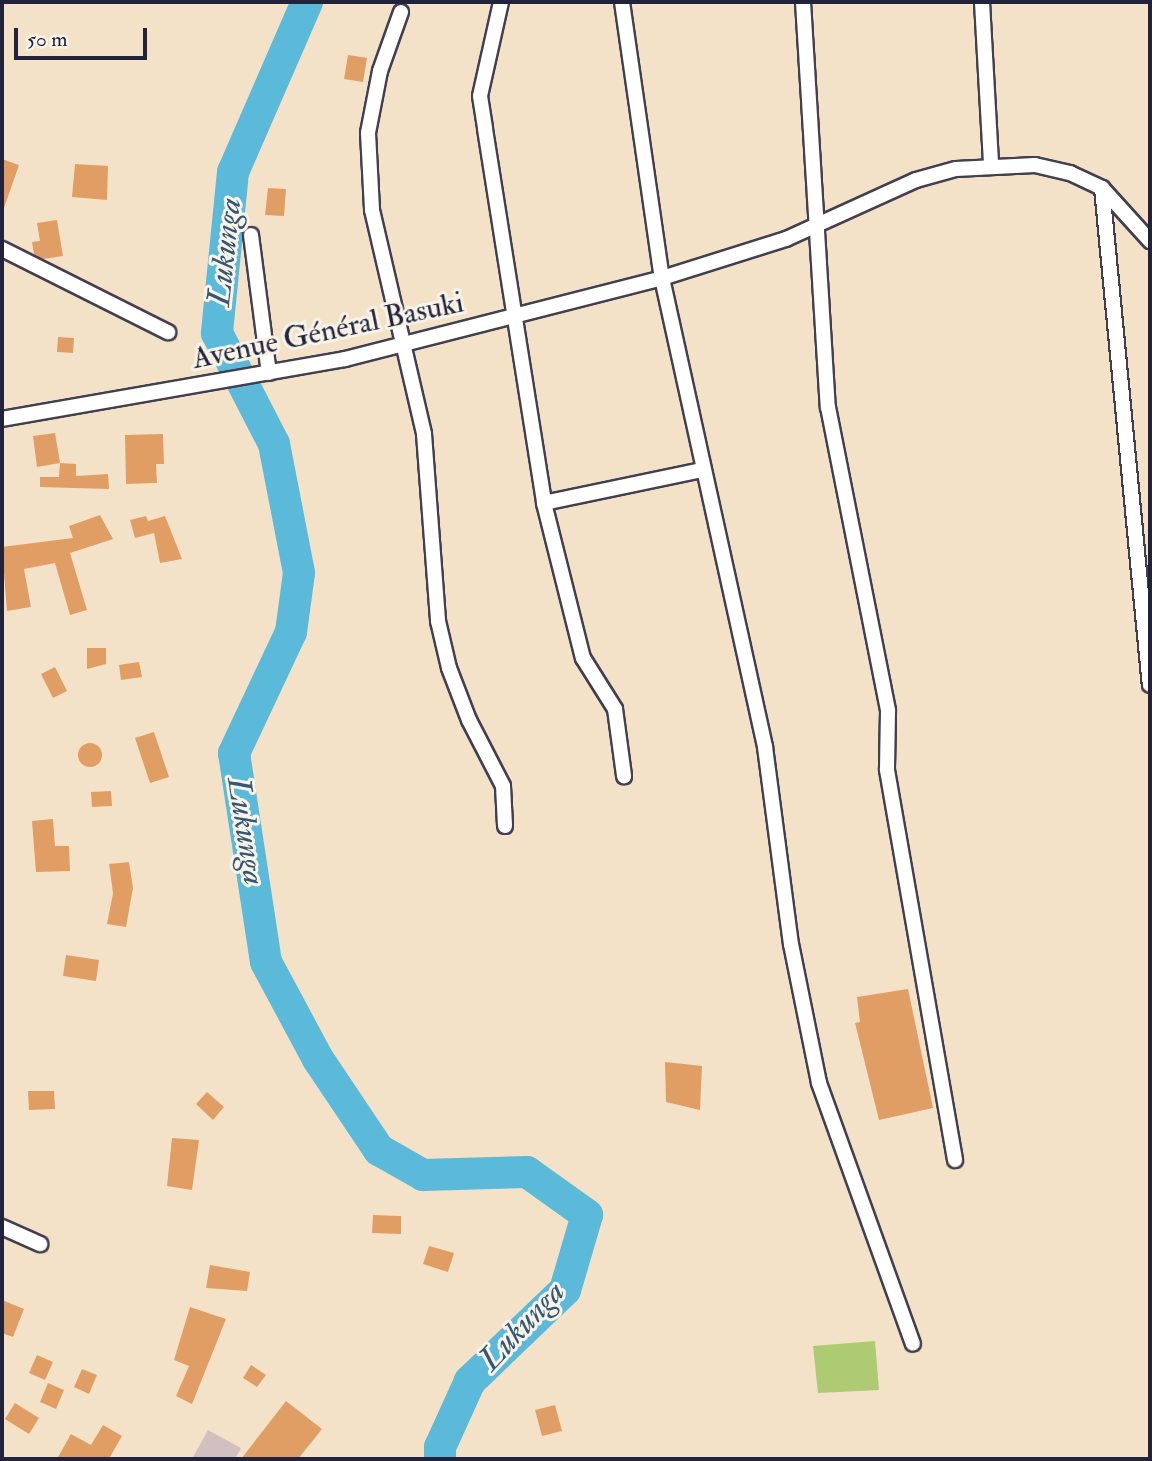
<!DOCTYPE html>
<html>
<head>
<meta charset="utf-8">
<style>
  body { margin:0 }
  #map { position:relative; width:1152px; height:1461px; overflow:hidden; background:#f4e2c8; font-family:"IM FELL Double Pica",serif }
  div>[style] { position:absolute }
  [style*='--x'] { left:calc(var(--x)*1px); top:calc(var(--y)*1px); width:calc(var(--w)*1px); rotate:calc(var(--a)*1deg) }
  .industrial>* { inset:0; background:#d2bfbf }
  .green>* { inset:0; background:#adcb72 }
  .river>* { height:32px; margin:-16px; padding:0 16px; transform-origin:16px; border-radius:16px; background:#5bb9d9 }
  .building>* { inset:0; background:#e19e64 }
  .round { border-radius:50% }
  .roads { filter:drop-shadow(2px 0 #423f50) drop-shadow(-2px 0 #423f50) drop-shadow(0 2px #423f50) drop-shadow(0 -2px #423f50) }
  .minor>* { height:14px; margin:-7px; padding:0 7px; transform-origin:7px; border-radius:7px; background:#fff }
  span { translate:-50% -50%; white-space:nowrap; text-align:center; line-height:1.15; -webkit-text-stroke:6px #f7f3e8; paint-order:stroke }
  .street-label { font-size:30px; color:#22223b }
  .water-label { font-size:32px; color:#365772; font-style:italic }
  .frame { position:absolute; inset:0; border:4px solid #22223b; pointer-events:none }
  .scale { position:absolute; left:14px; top:28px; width:133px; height:32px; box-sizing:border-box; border:4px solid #22223b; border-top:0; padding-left:9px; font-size:21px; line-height:24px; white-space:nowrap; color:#22223b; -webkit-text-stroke:5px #f7f3e8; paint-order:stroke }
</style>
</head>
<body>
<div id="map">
  <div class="industrial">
    <div style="clip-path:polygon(208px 1430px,241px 1448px,235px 1459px,192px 1459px)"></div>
  </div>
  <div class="green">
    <div style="clip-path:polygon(875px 1341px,879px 1390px,818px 1393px,813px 1346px)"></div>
  </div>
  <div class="river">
    <div style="--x:307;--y:2;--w:185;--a:113.5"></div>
    <div style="--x:233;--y:172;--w:162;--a:95.7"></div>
    <div style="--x:217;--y:333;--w:125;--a:62.8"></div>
    <div style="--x:274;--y:444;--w:131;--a:79"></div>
    <div style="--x:299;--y:573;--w:60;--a:97.7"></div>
    <div style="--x:291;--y:632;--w:134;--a:115.2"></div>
    <div style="--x:234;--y:753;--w:211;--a:81.3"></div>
    <div style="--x:266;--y:962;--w:110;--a:61.8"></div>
    <div style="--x:318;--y:1059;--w:110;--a:56.2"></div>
    <div style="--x:379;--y:1150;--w:51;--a:29.6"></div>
    <div style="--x:423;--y:1175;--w:104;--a:-1.7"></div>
    <div style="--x:527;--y:1172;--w:74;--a:35.6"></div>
    <div style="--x:587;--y:1215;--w:78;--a:106.3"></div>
    <div style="--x:565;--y:1290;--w:132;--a:136.2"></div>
    <div style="--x:470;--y:1381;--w:72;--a:114.4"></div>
    <div style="--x:440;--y:1447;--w:12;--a:90"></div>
  </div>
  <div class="building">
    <div style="clip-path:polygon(348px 55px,367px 58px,363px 82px,344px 79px)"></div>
    <div style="clip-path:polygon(2px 159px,19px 165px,4px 208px,2px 207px)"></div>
    <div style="clip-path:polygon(75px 164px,108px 166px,107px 200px,72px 197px)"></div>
    <div style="clip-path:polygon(268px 188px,286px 189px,284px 216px,265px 215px)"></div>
    <div style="clip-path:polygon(57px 220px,63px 256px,43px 259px,34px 254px,32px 242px,40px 241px,37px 223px)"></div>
    <div style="clip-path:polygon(58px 337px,74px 338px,73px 353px,57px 352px)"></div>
    <div style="clip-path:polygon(55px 433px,60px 463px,37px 467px,33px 436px)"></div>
    <div style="clip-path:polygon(163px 434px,164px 464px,156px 464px,157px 483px,126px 484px,125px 435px)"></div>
    <div style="clip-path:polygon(60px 463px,76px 464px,76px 476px,108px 474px,109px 489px,40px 487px,40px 477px,59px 477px)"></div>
    <div style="clip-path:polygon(100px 515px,113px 539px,70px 553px,87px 610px,70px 615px,55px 563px,24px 569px,31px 607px,7px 611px,2px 547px,73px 538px,69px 526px)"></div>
    <div style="clip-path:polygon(146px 516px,148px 521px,165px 516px,182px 559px,160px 563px,154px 533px,135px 538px,130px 520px)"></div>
    <div style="clip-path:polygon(87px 648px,106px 648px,106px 664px,87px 669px)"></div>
    <div style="clip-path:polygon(139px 662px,142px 677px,121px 680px,119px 665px)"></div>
    <div style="clip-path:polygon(55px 667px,67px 691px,53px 698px,41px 674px)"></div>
    <div style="clip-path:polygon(154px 732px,169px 777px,150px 783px,135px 738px)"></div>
    <div class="round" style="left:78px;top:743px;width:24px;height:24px"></div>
    <div style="clip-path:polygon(111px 791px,112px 806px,92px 807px,91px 792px)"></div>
    <div style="clip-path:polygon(53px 819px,55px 846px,69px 846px,70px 871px,36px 872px,32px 821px)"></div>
    <div style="clip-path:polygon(129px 862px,133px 888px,126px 927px,107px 924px,113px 893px,109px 864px)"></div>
    <div style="clip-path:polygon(66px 955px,99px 960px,96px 981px,63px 976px)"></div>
    <div style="clip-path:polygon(908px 989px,933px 1108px,879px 1120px,855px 1023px,860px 1022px,857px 997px)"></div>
    <div style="clip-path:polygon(665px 1062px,702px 1066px,700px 1110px,666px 1102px)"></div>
    <div style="clip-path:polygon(28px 1091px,54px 1091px,55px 1109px,29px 1110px)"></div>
    <div style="clip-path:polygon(207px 1092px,224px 1107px,213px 1120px,196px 1104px)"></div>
    <div style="clip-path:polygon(172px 1138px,199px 1140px,192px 1190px,167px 1186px)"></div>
    <div style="clip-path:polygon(373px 1215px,401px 1216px,401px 1234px,372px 1233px)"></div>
    <div style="clip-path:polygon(429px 1246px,454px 1253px,448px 1272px,423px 1264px)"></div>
    <div style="clip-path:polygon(210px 1265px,250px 1272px,247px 1291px,206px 1288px)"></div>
    <div style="clip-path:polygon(2px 1300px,24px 1309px,13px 1337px,2px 1333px)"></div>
    <div style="clip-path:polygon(190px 1307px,226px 1319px,192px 1404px,176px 1396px,189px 1366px,174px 1360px)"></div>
    <div style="clip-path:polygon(37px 1355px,53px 1362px,45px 1380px,29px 1373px)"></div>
    <div style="clip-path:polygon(251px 1365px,266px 1375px,257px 1387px,243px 1378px)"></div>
    <div style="clip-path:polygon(82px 1369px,97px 1375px,89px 1394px,74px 1387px)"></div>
    <div style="clip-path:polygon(48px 1383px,64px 1390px,56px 1409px,40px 1402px)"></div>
    <div style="clip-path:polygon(286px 1401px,322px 1429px,298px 1459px,241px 1459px)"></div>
    <div style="clip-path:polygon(15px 1403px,39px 1418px,29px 1434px,5px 1419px)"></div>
    <div style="clip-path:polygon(555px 1405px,562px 1431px,542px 1436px,535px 1410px)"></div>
    <div style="clip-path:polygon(103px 1425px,122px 1436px,110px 1457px,115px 1459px,57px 1459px,71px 1434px,91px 1445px)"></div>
  </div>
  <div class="roads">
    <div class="minor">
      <div style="--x:501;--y:2;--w:96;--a:102.6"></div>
      <div style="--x:480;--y:96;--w:33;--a:81"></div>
      <div style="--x:485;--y:129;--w:379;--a:81"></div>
      <div style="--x:544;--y:503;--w:160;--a:75.9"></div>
      <div style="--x:583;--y:658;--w:60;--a:57.9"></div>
      <div style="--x:615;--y:709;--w:68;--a:82.3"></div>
      <div style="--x:622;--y:2;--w:279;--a:81.8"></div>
      <div style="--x:662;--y:278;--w:480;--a:77.6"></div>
      <div style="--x:765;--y:747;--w:199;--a:82.5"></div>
      <div style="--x:791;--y:944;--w:142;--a:78.6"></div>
      <div style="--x:819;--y:1083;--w:277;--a:70.2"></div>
      <div style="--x:803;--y:2;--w:406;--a:86.5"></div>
      <div style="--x:828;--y:407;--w:310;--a:78.8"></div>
      <div style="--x:888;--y:711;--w:59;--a:91"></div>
      <div style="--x:887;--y:770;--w:396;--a:80.1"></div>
      <div style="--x:982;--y:2;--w:163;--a:86.8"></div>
      <div style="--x:401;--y:12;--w:63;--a:109.6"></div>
      <div style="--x:380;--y:71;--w:63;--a:101"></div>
      <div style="--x:368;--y:133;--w:77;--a:87"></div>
      <div style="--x:372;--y:210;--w:230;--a:76.9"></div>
      <div style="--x:424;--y:434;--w:188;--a:85.7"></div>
      <div style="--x:438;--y:621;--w:48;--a:76.8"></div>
      <div style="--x:449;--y:668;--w:56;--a:69"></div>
      <div style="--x:469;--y:720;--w:74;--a:62.7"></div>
      <div style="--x:503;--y:786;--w:40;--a:87.1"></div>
      <div style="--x:1102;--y:188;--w:499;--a:84.5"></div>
      <div style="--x:251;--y:235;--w:139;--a:82.6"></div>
      <div style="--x:2;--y:249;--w:186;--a:26.6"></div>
      <div style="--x:2;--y:419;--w:348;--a:-9.9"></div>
      <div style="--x:345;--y:359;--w:327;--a:-14.3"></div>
      <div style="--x:662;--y:278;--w:130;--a:-17.5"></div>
      <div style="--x:786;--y:239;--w:143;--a:-24.4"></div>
      <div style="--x:916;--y:180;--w:41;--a:-15.4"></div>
      <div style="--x:956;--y:169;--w:79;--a:-2.9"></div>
      <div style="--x:1035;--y:165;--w:36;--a:13"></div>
      <div style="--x:1070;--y:173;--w:35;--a:25"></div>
      <div style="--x:1102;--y:188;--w:72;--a:47.8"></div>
      <div style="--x:544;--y:503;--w:161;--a:-11.8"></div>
      <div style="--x:2;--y:1227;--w:42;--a:24.1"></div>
    </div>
  </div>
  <div class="street-label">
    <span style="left:328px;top:331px;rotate:-12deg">Avenue Général Basuki</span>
  </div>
  <div class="water-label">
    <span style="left:225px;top:252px;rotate:-84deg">Lukunga</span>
    <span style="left:246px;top:831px;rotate:81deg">Lukunga</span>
    <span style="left:522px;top:1326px;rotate:-47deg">Lukunga</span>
  </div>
  <div class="frame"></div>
  <div class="scale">50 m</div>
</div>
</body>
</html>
